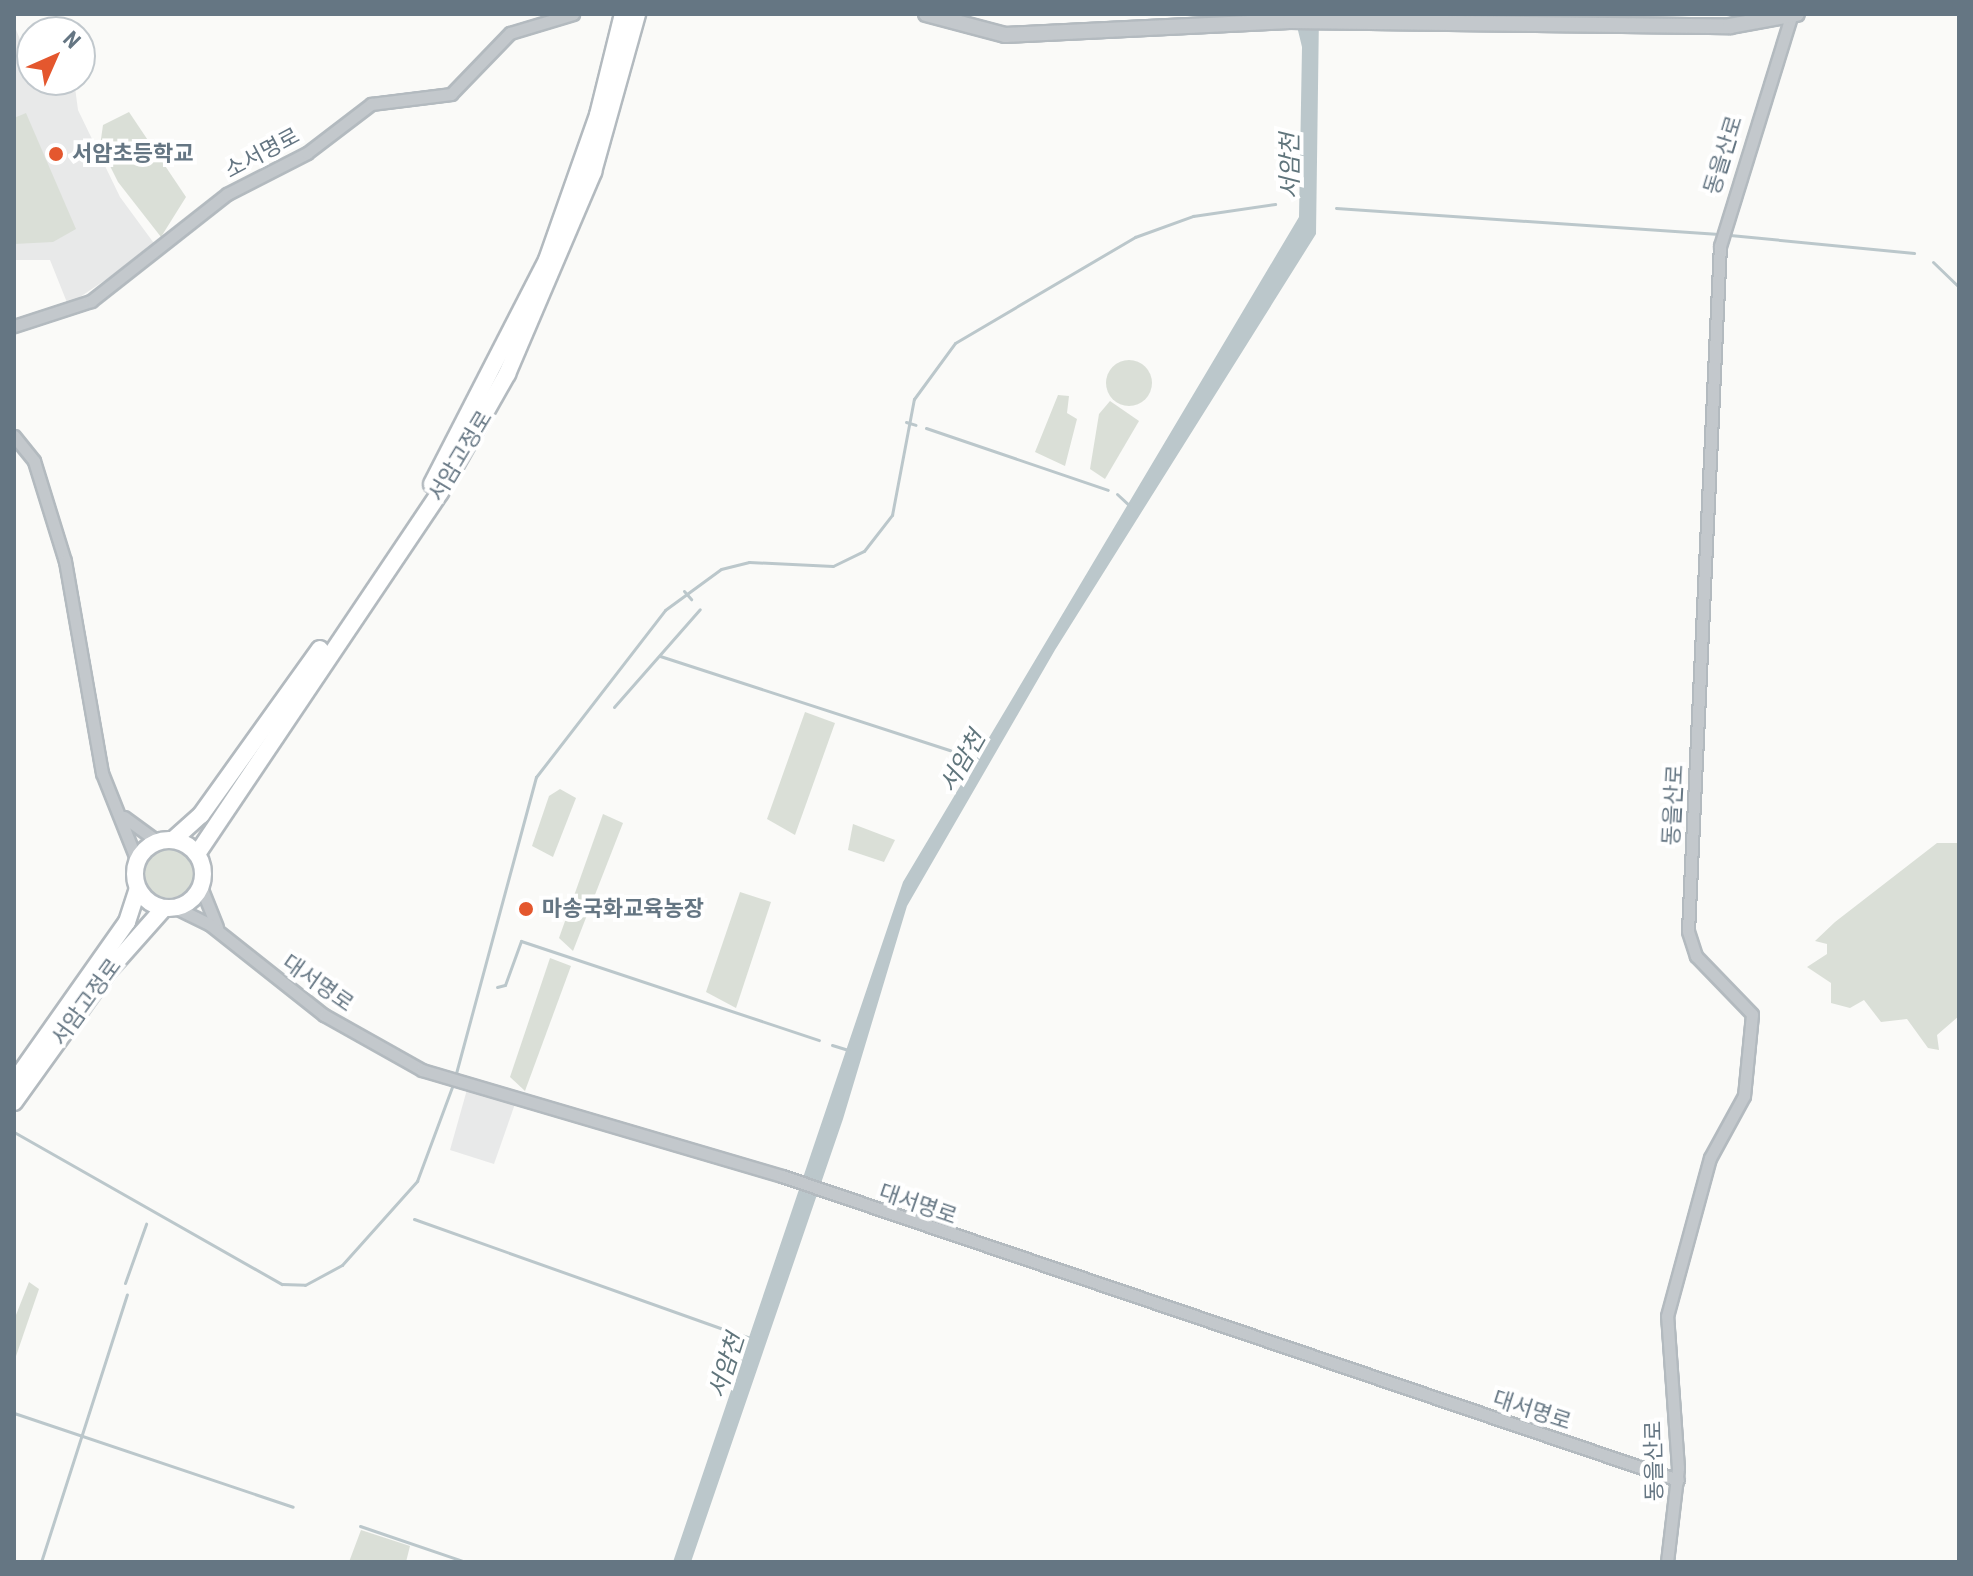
<!DOCTYPE html>
<html>
<head>
<meta charset="utf-8">
<style>
  body { margin:0 }
  #map { position:relative; width:1973px; height:1576px; overflow:hidden; background:#fafaf8; font-family:"Roboto Condensed","Noto Sans KR",sans-serif }
  div>[style] { position:absolute }
  [style*='--x'] { left:calc(var(--x)*1px); top:calc(var(--y)*1px); width:calc(var(--w)*1px); rotate:calc(var(--a)*1deg) }
  .built>* { inset:0; background:#e8e9e9 }
  .green>* { inset:0; background:#dadfd7 }
  .round { border-radius:50% }
  .water>* { inset:0; background:#bbc7cb }
  .stream>* { height:3px; margin:-1.5px; padding:0 1.5px; transform-origin:1.5px; border-radius:1.5px; background:#bbc7cb }
  .roads { filter:drop-shadow(2px 0 #b3babf) drop-shadow(-2px 0 #b3babf) drop-shadow(0 2px #b3babf) drop-shadow(0 -2px #b3babf) }
  .minor>* { height:11px; margin:-5.5px; padding:0 5.5px; transform-origin:5.5px; border-radius:5.5px; background:#c3c8cc }
  .tertiary>* { height:14px; margin:-7px; padding:0 7px; transform-origin:7px; border-radius:7px; background:#c3c8cc }
  .secondary>* { height:16px; margin:-8px; padding:0 8px; transform-origin:8px; border-radius:8px; background:#fff }
  .secondary>.ring { margin:-8px; padding:0; box-sizing:content-box; background:none; border:16px solid #fff; border-radius:50% }
  .dots>* { width:22px; height:22px; translate:-50% -50%; box-sizing:border-box; border:4px solid #fff; border-radius:50% }
  span { translate:-50% -50%; white-space:nowrap; text-align:center; line-height:1.15; -webkit-text-stroke:8px #fff; paint-order:stroke }
  .street-label { font-size:22px; color:#657683 }
  .poi-label { font-size:22px; color:#657683; font-weight:700 }
  .left { translate:0 -50%; text-align:left }
  .water-label { font-size:24px; color:#60757c; font-style:italic }
  .frame { position:absolute; inset:0; border:16px solid #657683; pointer-events:none }
  .north { position:absolute; left:16px; top:16px; width:80px; height:80px; box-sizing:border-box; background:#fff; border:2px solid #c1c8cd; border-radius:50%; rotate:45deg; font-size:22px; font-weight:700; line-height:32px; text-align:center; color:#657683 }
  .north::after { content:''; display:block; margin:auto; width:28px; height:36px; background:#e4572e; clip-path:polygon(50% 0,100% 100%,50% 72%,0 100%) }
</style>
</head>
<body>
<div id="map">
  <div class="built">
    <div style="clip-path:polygon(14px 25px,22px 44px,32px 44px,32px 80px,74px 80px,78px 110px,120px 197px,156px 246px,68px 305px,50px 260px,14px 260px)"></div>
    <div style="clip-path:polygon(468px 1086px,516px 1101px,494px 1164px,450px 1150px)"></div>
  </div>
  <div class="green">
    <div style="clip-path:polygon(129px 112px,186px 197px,161px 237px,118px 182px,100px 146px,103px 125px)"></div>
    <div style="clip-path:polygon(26px 113px,76px 229px,53px 242px,14px 244px,14px 118px)"></div>
    <div class="round" style="left:1106px;top:360px;width:46px;height:46px"></div>
    <div style="clip-path:polygon(1058px 395px,1069px 396px,1067px 413px,1077px 419px,1065px 466px,1035px 452px)"></div>
    <div style="clip-path:polygon(1110px 401px,1139px 421px,1105px 479px,1090px 469px,1099px 414px)"></div>
    <div style="clip-path:polygon(805px 712px,835px 723px,795px 835px,767px 819px)"></div>
    <div style="clip-path:polygon(560px 789px,576px 798px,553px 857px,532px 846px,549px 796px)"></div>
    <div style="clip-path:polygon(603px 814px,623px 823px,573px 951px,559px 938px)"></div>
    <div style="clip-path:polygon(853px 824px,895px 840px,884px 862px,848px 850px)"></div>
    <div style="clip-path:polygon(1937px 843px,1959px 843px,1959px 1016px,1937px 1035px,1939px 1050px,1928px 1048px,1907px 1019px,1881px 1022px,1864px 1000px,1850px 1008px,1831px 1003px,1831px 983px,1807px 967px,1827px 954px,1827px 944px,1815px 941px,1835px 922px)"></div>
    <div class="round" style="left:145px;top:850px;width:48px;height:48px"></div>
    <div style="clip-path:polygon(740px 892px,771px 902px,736px 1008px,706px 992px)"></div>
    <div style="clip-path:polygon(550px 958px,571px 966px,525px 1091px,510px 1077px)"></div>
    <div style="clip-path:polygon(29px 1282px,39px 1289px,14px 1362px,14px 1320px)"></div>
    <div style="clip-path:polygon(361px 1530px,410px 1546px,406px 1562px,349px 1562px)"></div>
  </div>
  <div class="water">
    <div style="clip-path:polygon(1294px 14px,1319px 14px,1316px 234px,1055px 650px,907px 906px,843px 1119px,691px 1562px,673px 1562px,903px 882px,1299px 217px,1302px 47px)"></div>
  </div>
  <div class="stream">
    <div style="--x:1336;--y:208;--w:380;--a:3.9"></div>
    <div style="--x:1730;--y:235;--w:185;--a:5.6"></div>
    <div style="--x:1933;--y:262;--w:36;--a:44"></div>
    <div style="--x:906;--y:422;--w:10;--a:17"></div>
    <div style="--x:926;--y:428;--w:192;--a:18.8"></div>
    <div style="--x:1117;--y:494;--w:16;--a:43"></div>
    <div style="--x:684;--y:591;--w:11;--a:49"></div>
    <div style="--x:660;--y:656;--w:305;--a:18"></div>
    <div style="--x:614;--y:707;--w:130;--a:-48.7"></div>
    <div style="--x:963;--y:755;--w:16;--a:22"></div>
    <div style="--x:497;--y:987;--w:8;--a:-14"></div>
    <div style="--x:505;--y:985;--w:47;--a:-70"></div>
    <div style="--x:521;--y:941;--w:314;--a:18.4"></div>
    <div style="--x:832;--y:1045;--w:17;--a:17"></div>
    <div style="--x:455;--y:1077;--w:311;--a:-74.9"></div>
    <div style="--x:536;--y:777;--w:211;--a:-52.3"></div>
    <div style="--x:665;--y:610;--w:69;--a:-36.2"></div>
    <div style="--x:721;--y:569;--w:29;--a:-14"></div>
    <div style="--x:749;--y:562;--w:84;--a:2.7"></div>
    <div style="--x:833;--y:566;--w:34;--a:-26"></div>
    <div style="--x:864;--y:551;--w:46;--a:-52.1"></div>
    <div style="--x:892;--y:515;--w:118;--a:-79.3"></div>
    <div style="--x:914;--y:399;--w:69;--a:-53.8"></div>
    <div style="--x:955;--y:343;--w:209;--a:-30.5"></div>
    <div style="--x:1135;--y:237;--w:62;--a:-19.9"></div>
    <div style="--x:1193;--y:216;--w:83;--a:-8.3"></div>
    <div style="--x:14;--y:1132;--w:308;--a:29.6"></div>
    <div style="--x:282;--y:1284;--w:23;--a:2"></div>
    <div style="--x:305;--y:1285;--w:42;--a:-28.4"></div>
    <div style="--x:342;--y:1265;--w:113;--a:-48.2"></div>
    <div style="--x:417;--y:1181;--w:103;--a:-69.6"></div>
    <div style="--x:414;--y:1219;--w:331;--a:19.6"></div>
    <div style="--x:125;--y:1283;--w:63;--a:-70.4"></div>
    <div style="--x:738;--y:1334;--w:13;--a:18"></div>
    <div style="--x:14;--y:1413;--w:294;--a:18.6"></div>
    <div style="--x:360;--y:1526;--w:112;--a:18.8"></div>
    <div style="--x:41;--y:1562;--w:281;--a:-72.2"></div>
  </div>
  <div class="roads">
    <div class="minor">
      <div style="--x:14;--y:326;--w:81;--a:-18"></div>
      <div style="--x:91;--y:301;--w:173;--a:-38.2"></div>
      <div style="--x:227;--y:194;--w:90;--a:-27.1"></div>
      <div style="--x:307;--y:153;--w:81;--a:-37.4"></div>
      <div style="--x:371;--y:104;--w:81;--a:-7.1"></div>
      <div style="--x:451;--y:94;--w:85;--a:-46"></div>
      <div style="--x:510;--y:33;--w:66;--a:-16.8"></div>
      <div style="--x:14;--y:436;--w:32;--a:51"></div>
      <div style="--x:34;--y:461;--w:105;--a:72.8"></div>
      <div style="--x:65;--y:561;--w:215;--a:80.1"></div>
      <div style="--x:102;--y:773;--w:95;--a:68.3"></div>
      <div style="--x:124;--y:817;--w:41;--a:36"></div>
      <div style="--x:201;--y:887;--w:43;--a:68.2"></div>
      <div style="--x:176;--y:908;--w:37;--a:26"></div>
      <div style="--x:209;--y:924;--w:147;--a:38.4"></div>
      <div style="--x:324;--y:1015;--w:112;--a:29.3"></div>
      <div style="--x:422;--y:1070;--w:375;--a:16.4"></div>
      <div style="--x:782;--y:1176;--w:946;--a:18.74"></div>
      <div style="--x:1667;--y:1562;--w:95;--a:-83.3"></div>
      <div style="--x:1678;--y:1468;--w:152;--a:-94.1"></div>
      <div style="--x:1667;--y:1316;--w:164;--a:-74.8"></div>
      <div style="--x:1710;--y:1158;--w:71;--a:-61.3"></div>
      <div style="--x:1744;--y:1096;--w:82;--a:-84.4"></div>
      <div style="--x:1752;--y:1014;--w:81;--a:-134"></div>
      <div style="--x:1696;--y:956;--w:26;--a:-108"></div>
      <div style="--x:1688;--y:931;--w:686;--a:-87.33"></div>
      <div style="--x:1720;--y:246;--w:240;--a:-72.8"></div>
    </div>
    <div class="tertiary">
      <div style="--x:926;--y:14;--w:82;--a:14.9"></div>
      <div style="--x:1005;--y:35;--w:285;--a:-2.8"></div>
      <div style="--x:1290;--y:21;--w:440;--a:0.7"></div>
      <div style="--x:1730;--y:26;--w:68;--a:-10.2"></div>
    </div>
    <div class="secondary">
      <div style="--x:432;--y:484;--w:252;--a:-62.8"></div>
      <div style="--x:547;--y:260;--w:154;--a:-70.6"></div>
      <div style="--x:598;--y:115;--w:104;--a:-76.1"></div>
      <div class="ring" style="left:135px;top:840px;width:52px;height:52px"></div>
      <div style="--x:173;--y:840;--w:38;--a:-42"></div>
      <div style="--x:201;--y:815;--w:204;--a:-54.4"></div>
      <div style="--x:197;--y:854;--w:436;--a:-56.1"></div>
      <div style="--x:440;--y:492;--w:136;--a:-60.4"></div>
      <div style="--x:507;--y:374;--w:220;--a:-66.9"></div>
      <div style="--x:593;--y:172;--w:164;--a:-74.4"></div>
      <div style="--x:14;--y:1082;--w:196;--a:-54.8"></div>
      <div style="--x:127;--y:922;--w:35;--a:-72"></div>
      <div style="--x:14;--y:1102;--w:163;--a:-54.3"></div>
      <div style="--x:109;--y:970;--w:83;--a:-48.4"></div>
    </div>
  </div>
  <div class="dots">
    <div style="left:56px;top:154px;background:#e4572e"></div>
    <div style="left:526px;top:909px;background:#e4572e"></div>
  </div>
  <div class="street-label">
    <span style="left:262px;top:153px;rotate:-28deg">소서명로</span>
    <span style="left:1723px;top:155px;rotate:-73deg">동을산로</span>
    <span style="left:460px;top:456px;rotate:-59deg">서암고정로</span>
    <span style="left:1673px;top:805px;rotate:-87deg">동을산로</span>
    <span style="left:318px;top:983px;rotate:35deg">대서명로</span>
    <span style="left:86px;top:1002px;rotate:-54deg">서암고정로</span>
    <span style="left:918px;top:1204px;rotate:19deg">대서명로</span>
    <span style="left:1532px;top:1410px;rotate:18deg">대서명로</span>
    <span style="left:1654px;top:1461px;rotate:-91deg">동을산로</span>
  </div>
  <div class="poi-label">
    <span class="left" style="left:72px;top:154px">서암초등학교</span>
    <span class="left" style="left:542px;top:909px">마송국화교육농장</span>
  </div>
  <div class="water-label">
    <span style="left:1291px;top:166px;rotate:-90deg">서암천</span>
    <span style="left:963px;top:762px;rotate:-60deg">서암천</span>
    <span style="left:727px;top:1366px;rotate:-72deg">서암천</span>
  </div>
  <div class="frame"></div>
  <div class="north">N</div>
</div>
</body>
</html>
